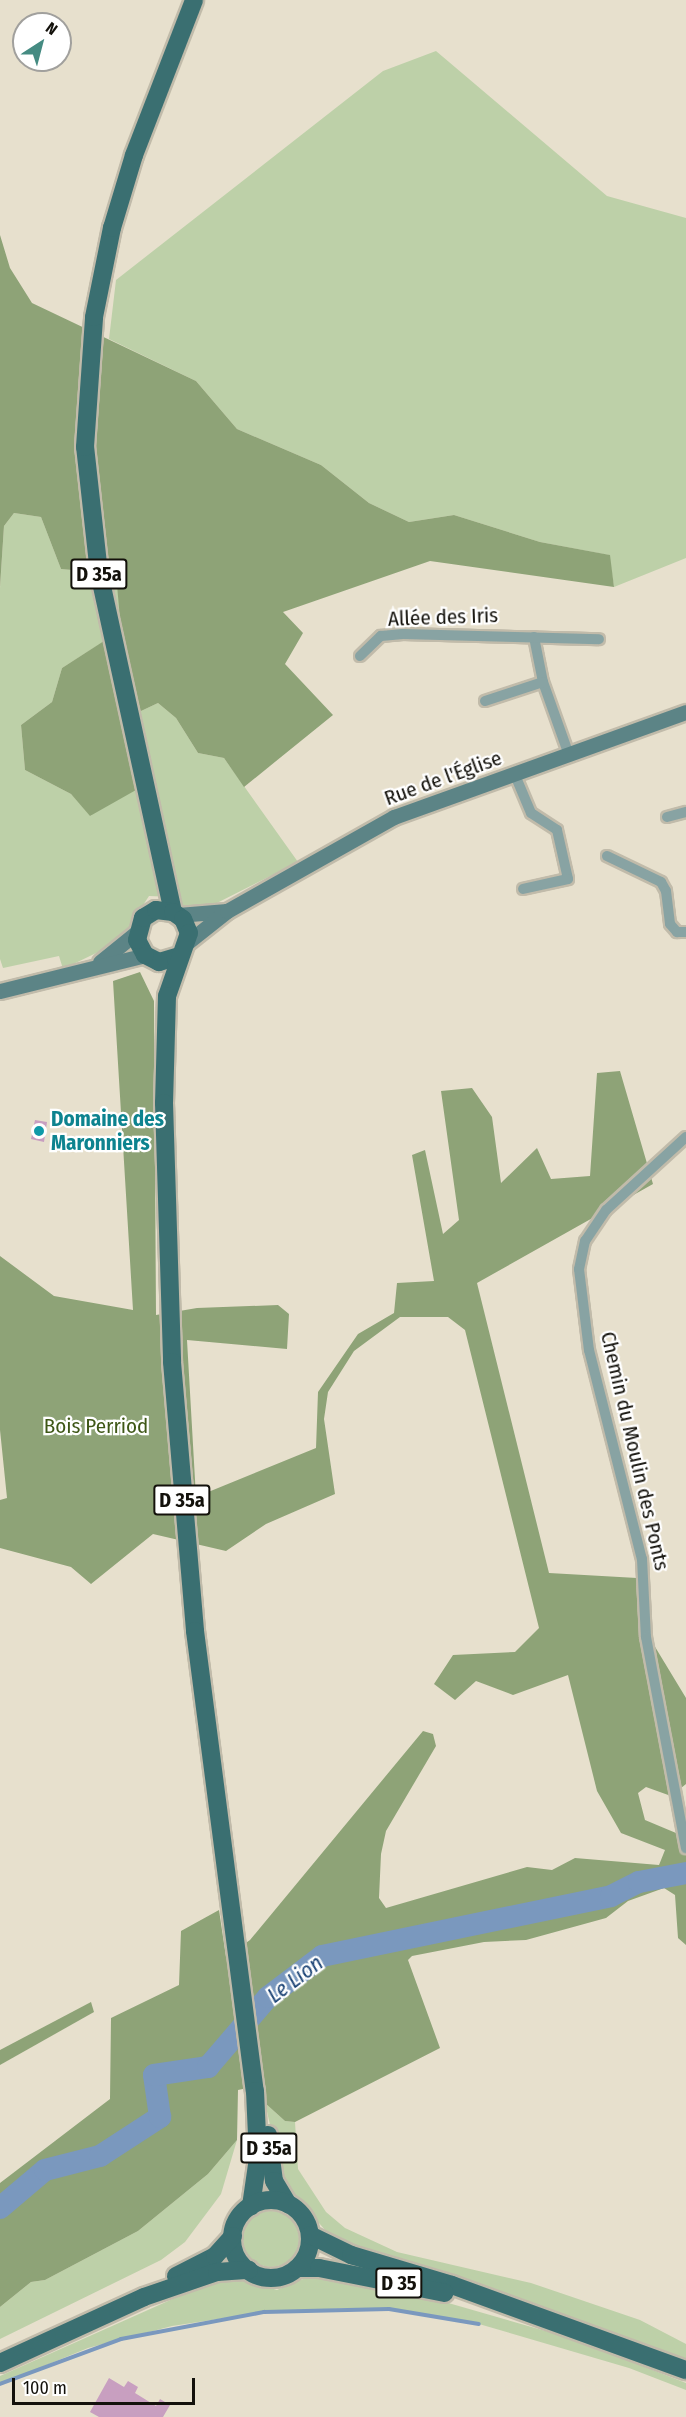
<!DOCTYPE html>
<html>
<head>
<meta charset="utf-8">
<style>
  body { margin:0 }
  #map { position:relative; width:686px; height:2417px; overflow:hidden; background:#e7e0cd; font-family:"Fira Sans Condensed",sans-serif }
  div>[style] { position:absolute }
  [style*='--x'] { left:calc(var(--x)*1px); top:calc(var(--y)*1px); width:calc(var(--w)*1px); rotate:calc(var(--a)*1deg) }
  .green>* { inset:0; background:#bdd0a8 }
  .round { border-radius:50% }
  .forest>* { inset:0; background:#8ea377 }
  .stream>* { height:4px; margin:-2px; padding:0 2px; transform-origin:2px; border-radius:2px; background:#7a98be }
  .river>* { height:22px; margin:-11px; padding:0 11px; transform-origin:11px; border-radius:11px; background:#7a98be }
  .building>* { inset:0; background:#c89fc0 }
  .roads { filter:drop-shadow(2px 0 #c1bbaa) drop-shadow(-2px 0 #c1bbaa) drop-shadow(0 2px #c1bbaa) drop-shadow(0 -2px #c1bbaa) }
  .street>* { height:10px; margin:-5px; padding:0 5px; transform-origin:5px; border-radius:5px; background:#88a3a3 }
  .secondary>* { height:15px; margin:-7.5px; padding:0 7.5px; transform-origin:7.5px; border-radius:7.5px; background:#5c8486 }
  .primary>* { height:18px; margin:-9px; padding:0 9px; transform-origin:9px; border-radius:9px; background:#3a6f71 }
  .primary>.ring { margin:-9px; padding:0; box-sizing:content-box; background:none; border:18px solid #3a6f71; border-radius:50% }
  .dots>* { width:16px; height:16px; translate:-50% -50%; box-sizing:border-box; border:3px solid #fff; border-radius:50% }
  span { translate:-50% -50%; white-space:nowrap; text-align:center; line-height:1.15; -webkit-text-stroke:4.5px #fff; paint-order:stroke }
  .shield-label span { padding:2px 4px; background:#fff; border:2px solid; border-radius:4px; -webkit-text-stroke-width:0 }
  .shield-label { font-size:20px; color:#13110b; font-weight:700 }
  .street-label { font-size:21px; color:#13110b }
  .culture-label { font-size:21px; color:#0d838f; font-weight:700 }
  .left { translate:0 -50%; text-align:left }
  .park-label { font-size:21px; color:#3e5716 }
  .water-label { font-size:22px; color:#1a4274; font-style:italic }
  .north { position:absolute; left:12px; top:12px; width:60px; height:60px; box-sizing:border-box; background:#fff; border:2px solid #a1a09d; border-radius:50%; rotate:36deg; font-size:16px; font-weight:700; line-height:24px; text-align:center; color:#13110b }
  .north::after { content:''; display:block; margin:auto; width:21px; height:27px; background:#458b82; clip-path:polygon(50% 0,100% 100%,50% 72%,0 100%) }
  .scale { position:absolute; left:12px; top:2378px; width:183px; height:27px; box-sizing:border-box; border:3px solid #13110b; border-top:0; padding-left:8px; font-size:18px; line-height:21px; white-space:nowrap; color:#13110b; -webkit-text-stroke:4px #fff; paint-order:stroke }
</style>
</head>
<body>
<div id="map">
  <div class="green">
    <div style="clip-path:polygon(436px 51px,607px 196px,686px 218px,686px 558px,614px 587px,609px 555px,540px 542px,454px 515px,409px 522px,369px 503px,321px 465px,237px 429px,196px 381px,109px 339px,116px 280px,383px 71px)"></div>
    <div style="clip-path:polygon(14px 513px,41px 517px,61px 569px,116px 573px,122px 630px,62px 668px,52px 702px,21px 725px,25px 770px,71px 794px,91px 816px,122px 720px,158px 703px,176px 718px,198px 753px,224px 758px,298px 862px,207px 908px,178px 905px,173px 897px,149px 896px,119px 942px,63px 969px,59px 956px,3px 968px,0 959px,0 588px,4px 526px)"></div>
    <div style="clip-path:polygon(265px 2103px,285px 2121px,295px 2122px,298px 2169px,326px 2212px,345px 2228px,397px 2252px,531px 2283px,640px 2320px,686px 2344px,686px 2359px,331px 2237px,283px 2181px)"></div>
    <div style="clip-path:polygon(237px 2140px,221px 2194px,185px 2242px,161px 2260px,0 2339px,0 2307px,31px 2282px,45px 2280px,138px 2231px,208px 2174px)"></div>
    <div class="round" style="left:243px;top:2211px;width:56px;height:56px"></div>
    <div style="clip-path:polygon(310px 2276px,438px 2300px,570px 2338px,686px 2383px,686px 2390px,629px 2368px,479px 2324px,421px 2313px,353px 2308px,264px 2312px,172px 2326px,88px 2348px,0 2384px,0 2376px,195px 2289px,237px 2278px,277px 2290px)"></div>
  </div>
  <div class="forest">
    <div style="clip-path:polygon(0 235px,10px 268px,32px 303px,196px 381px,237px 429px,321px 465px,369px 503px,409px 522px,454px 515px,540px 542px,610px 555px,614px 587px,430px 561px,283px 612px,303px 633px,285px 664px,333px 715px,244px 787px,224px 758px,198px 753px,176px 718px,158px 703px,122px 720px,136px 790px,90px 816px,71px 794px,25px 770px,21px 725px,52px 702px,62px 668px,121px 630px,116px 574px,61px 569px,41px 517px,14px 513px,4px 526px,0 587px)"></div>
    <div style="clip-path:polygon(140px 972px,154px 1001px,156px 1315px,197px 1308px,278px 1305px,289px 1314px,287px 1349px,187px 1340px,196px 1497px,316px 1448px,318px 1392px,358px 1334px,394px 1313px,397px 1283px,434px 1281px,412px 1155px,425px 1150px,443px 1234px,459px 1220px,441px 1091px,472px 1088px,492px 1117px,501px 1183px,537px 1148px,551px 1179px,590px 1176px,597px 1073px,620px 1071px,653px 1184px,477px 1283px,549px 1573px,637px 1578px,643px 1627px,686px 1698px,686px 1784px,671px 1796px,646px 1787px,638px 1793px,645px 1820px,676px 1833px,686px 1831px,686px 1945px,678px 1938px,675px 1895px,664px 1888px,628px 1901px,606px 1918px,526px 1940px,484px 1942px,412px 1956px,408px 1960px,440px 2048px,295px 2122px,285px 2121px,265px 2103px,262px 2085px,238px 2090px,237px 2140px,208px 2174px,138px 2231px,45px 2280px,31px 2282px,0 2307px,0 2183px,110px 2099px,111px 2018px,179px 1985px,181px 1931px,219px 1910px,226px 1957px,250px 1940px,423px 1731px,433px 1734px,436px 1746px,386px 1831px,381px 1854px,379px 1898px,386px 1908px,527px 1867px,552px 1870px,575px 1858px,659px 1865px,665px 1850px,621px 1833px,597px 1791px,568px 1675px,513px 1695px,476px 1681px,455px 1700px,434px 1684px,453px 1655px,515px 1652px,539px 1628px,465px 1330px,448px 1317px,400px 1317px,354px 1351px,328px 1392px,324px 1419px,335px 1494px,266px 1524px,226px 1551px,153px 1534px,91px 1584px,71px 1567px,0 1548px,0 1500px,7px 1498px,0 1430px,0 1256px,54px 1296px,133px 1310px,113px 981px)"></div>
    <div style="clip-path:polygon(91px 2002px,94px 2012px,0 2065px,0 2050px)"></div>
  </div>
  <div class="stream">
    <div style="--x:0;--y:2384;--w:129;--a:-20.4"></div>
    <div style="--x:121;--y:2339;--w:146;--a:-10.7"></div>
    <div style="--x:264;--y:2312;--w:125;--a:-1.4"></div>
    <div style="--x:389;--y:2309;--w:91;--a:9.5"></div>
  </div>
  <div class="river">
    <div style="--x:0;--y:2208;--w:59;--a:-40.2"></div>
    <div style="--x:45;--y:2170;--w:57;--a:-14.3"></div>
    <div style="--x:100;--y:2156;--w:72;--a:-33"></div>
    <div style="--x:160;--y:2117;--w:42;--a:-98.1"></div>
    <div style="--x:154;--y:2075;--w:55;--a:-8.4"></div>
    <div style="--x:208;--y:2067;--w:92;--a:-49.4"></div>
    <div style="--x:268;--y:1997;--w:68;--a:-37.2"></div>
    <div style="--x:322;--y:1956;--w:295;--a:-11.7"></div>
    <div style="--x:611;--y:1896;--w:31;--a:-27"></div>
    <div style="--x:639;--y:1882;--w:48;--a:-10.8"></div>
  </div>
  <div class="building">
    <div style="clip-path:polygon(35px 1120px,47px 1122px,44px 1142px,31px 1139px)"></div>
    <div style="clip-path:polygon(109px 2378px,124px 2387px,128px 2381px,138px 2387px,135px 2393px,156px 2406px,160px 2399px,170px 2405px,163px 2417px,99px 2417px,90px 2412px)"></div>
  </div>
  <div class="roads">
    <div class="street">
      <div style="--x:534;--y:637;--w:46;--a:78.7"></div>
      <div style="--x:543;--y:682;--w:77;--a:70.4"></div>
      <div style="--x:360;--y:656;--w:29;--a:-44"></div>
      <div style="--x:381;--y:636;--w:22;--a:-5"></div>
      <div style="--x:403;--y:634;--w:196;--a:1.5"></div>
      <div style="--x:485;--y:701;--w:61;--a:-18.1"></div>
      <div style="--x:515;--y:775;--w:41;--a:67.2"></div>
      <div style="--x:531;--y:813;--w:31;--a:33"></div>
      <div style="--x:557;--y:830;--w:50;--a:77.3"></div>
      <div style="--x:568;--y:879;--w:46;--a:167.5"></div>
      <div style="--x:667;--y:817;--w:20;--a:-15"></div>
      <div style="--x:607;--y:856;--w:60;--a:25.7"></div>
      <div style="--x:661;--y:882;--w:10;--a:61"></div>
      <div style="--x:666;--y:891;--w:33;--a:83"></div>
      <div style="--x:670;--y:924;--w:11;--a:49"></div>
      <div style="--x:677;--y:932;--w:9;--a:0"></div>
      <div style="--x:686;--y:1137;--w:108;--a:137.6"></div>
      <div style="--x:606;--y:1210;--w:37;--a:124"></div>
      <div style="--x:585;--y:1241;--w:29;--a:102"></div>
      <div style="--x:579;--y:1269;--w:82;--a:83"></div>
      <div style="--x:589;--y:1350;--w:216;--a:75.8"></div>
      <div style="--x:642;--y:1559;--w:78;--a:87.1"></div>
      <div style="--x:646;--y:1637;--w:215;--a:79.3"></div>
    </div>
    <div class="secondary">
      <div style="--x:178;--y:915;--w:49;--a:-4.7"></div>
      <div style="--x:188;--y:942;--w:50;--a:-38.5"></div>
      <div style="--x:227;--y:911;--w:192;--a:-29.4"></div>
      <div style="--x:394;--y:817;--w:310;--a:-19.8"></div>
      <div style="--x:100;--y:962;--w:48;--a:-39"></div>
      <div style="--x:0;--y:991;--w:149;--a:-13.9"></div>
    </div>
    <div class="primary">
      <div style="--x:173;--y:912;--w:347;--a:-102.3"></div>
      <div style="--x:99;--y:573;--w:127;--a:-96.3"></div>
      <div style="--x:85;--y:447;--w:130;--a:-86"></div>
      <div style="--x:94;--y:317;--w:91;--a:-78.6"></div>
      <div style="--x:112;--y:228;--w:76;--a:-73.2"></div>
      <div style="--x:134;--y:155;--w:166;--a:-68.8"></div>
      <div style="--x:179;--y:956;--w:21;--a:163"></div>
      <div style="--x:159;--y:962;--w:16;--a:-153"></div>
      <div style="--x:145;--y:955;--w:17;--a:-118"></div>
      <div style="--x:137;--y:940;--w:23;--a:-75"></div>
      <div style="--x:143;--y:918;--w:15;--a:-32"></div>
      <div style="--x:156;--y:910;--w:17;--a:7"></div>
      <div style="--x:173;--y:912;--w:12;--a:35"></div>
      <div style="--x:183;--y:919;--w:15;--a:67"></div>
      <div style="--x:189;--y:933;--w:67;--a:109.2"></div>
      <div style="--x:167;--y:996;--w:107;--a:91.6"></div>
      <div style="--x:164;--y:1103;--w:259;--a:88.2"></div>
      <div style="--x:172;--y:1362;--w:270;--a:85.1"></div>
      <div style="--x:195;--y:1631;--w:464;--a:82.6"></div>
      <div style="--x:255;--y:2091;--w:67;--a:87.4"></div>
      <div style="--x:258;--y:2158;--w:49;--a:98.3"></div>
      <div style="--x:268;--y:2135;--w:46;--a:82.6"></div>
      <div style="--x:274;--y:2181;--w:27;--a:59"></div>
      <div class="ring" style="left:232px;top:2200px;width:60px;height:60px"></div>
      <div style="--x:310;--y:2235;--w:46;--a:26"></div>
      <div style="--x:351;--y:2255;--w:105;--a:16.5"></div>
      <div style="--x:452;--y:2285;--w:249;--a:20"></div>
      <div style="--x:297;--y:2268;--w:22;--a:0"></div>
      <div style="--x:319;--y:2268;--w:128;--a:11.2"></div>
      <div style="--x:176;--y:2276;--w:44;--a:-27.1"></div>
      <div style="--x:215;--y:2256;--w:27;--a:-48"></div>
      <div style="--x:0;--y:2363;--w:158;--a:-24.6"></div>
      <div style="--x:144;--y:2297;--w:77;--a:-18.9"></div>
      <div style="--x:217;--y:2272;--w:32;--a:-4"></div>
    </div>
  </div>
  <div class="dots">
    <div style="left:39px;top:1131px;background:#0f9aa8"></div>
  </div>
  <div class="shield-label">
    <span style="left:99px;top:574px">D 35a</span>
    <span style="left:182px;top:1500px">D 35a</span>
    <span style="left:269px;top:2148px">D 35a</span>
    <span style="left:399px;top:2283px">D 35</span>
  </div>
  <div class="street-label">
    <span style="left:443px;top:617px;rotate:-2deg">Allée des Iris</span>
    <span style="left:443px;top:778px;rotate:-20deg">Rue de l'Église</span>
    <span style="left:635px;top:1451px;rotate:77deg">Chemin du Moulin des Ponts</span>
  </div>
  <div class="culture-label">
    <span class="left" style="left:51px;top:1131px">Domaine des<br>Maronniers</span>
  </div>
  <div class="park-label">
    <span style="left:96px;top:1426px">Bois Perriod</span>
  </div>
  <div class="water-label">
    <span style="left:295px;top:1979px;rotate:-37deg">Le Lion</span>
  </div>
  <div class="north">N</div>
  <div class="scale">100 m</div>
</div>
</body>
</html>
